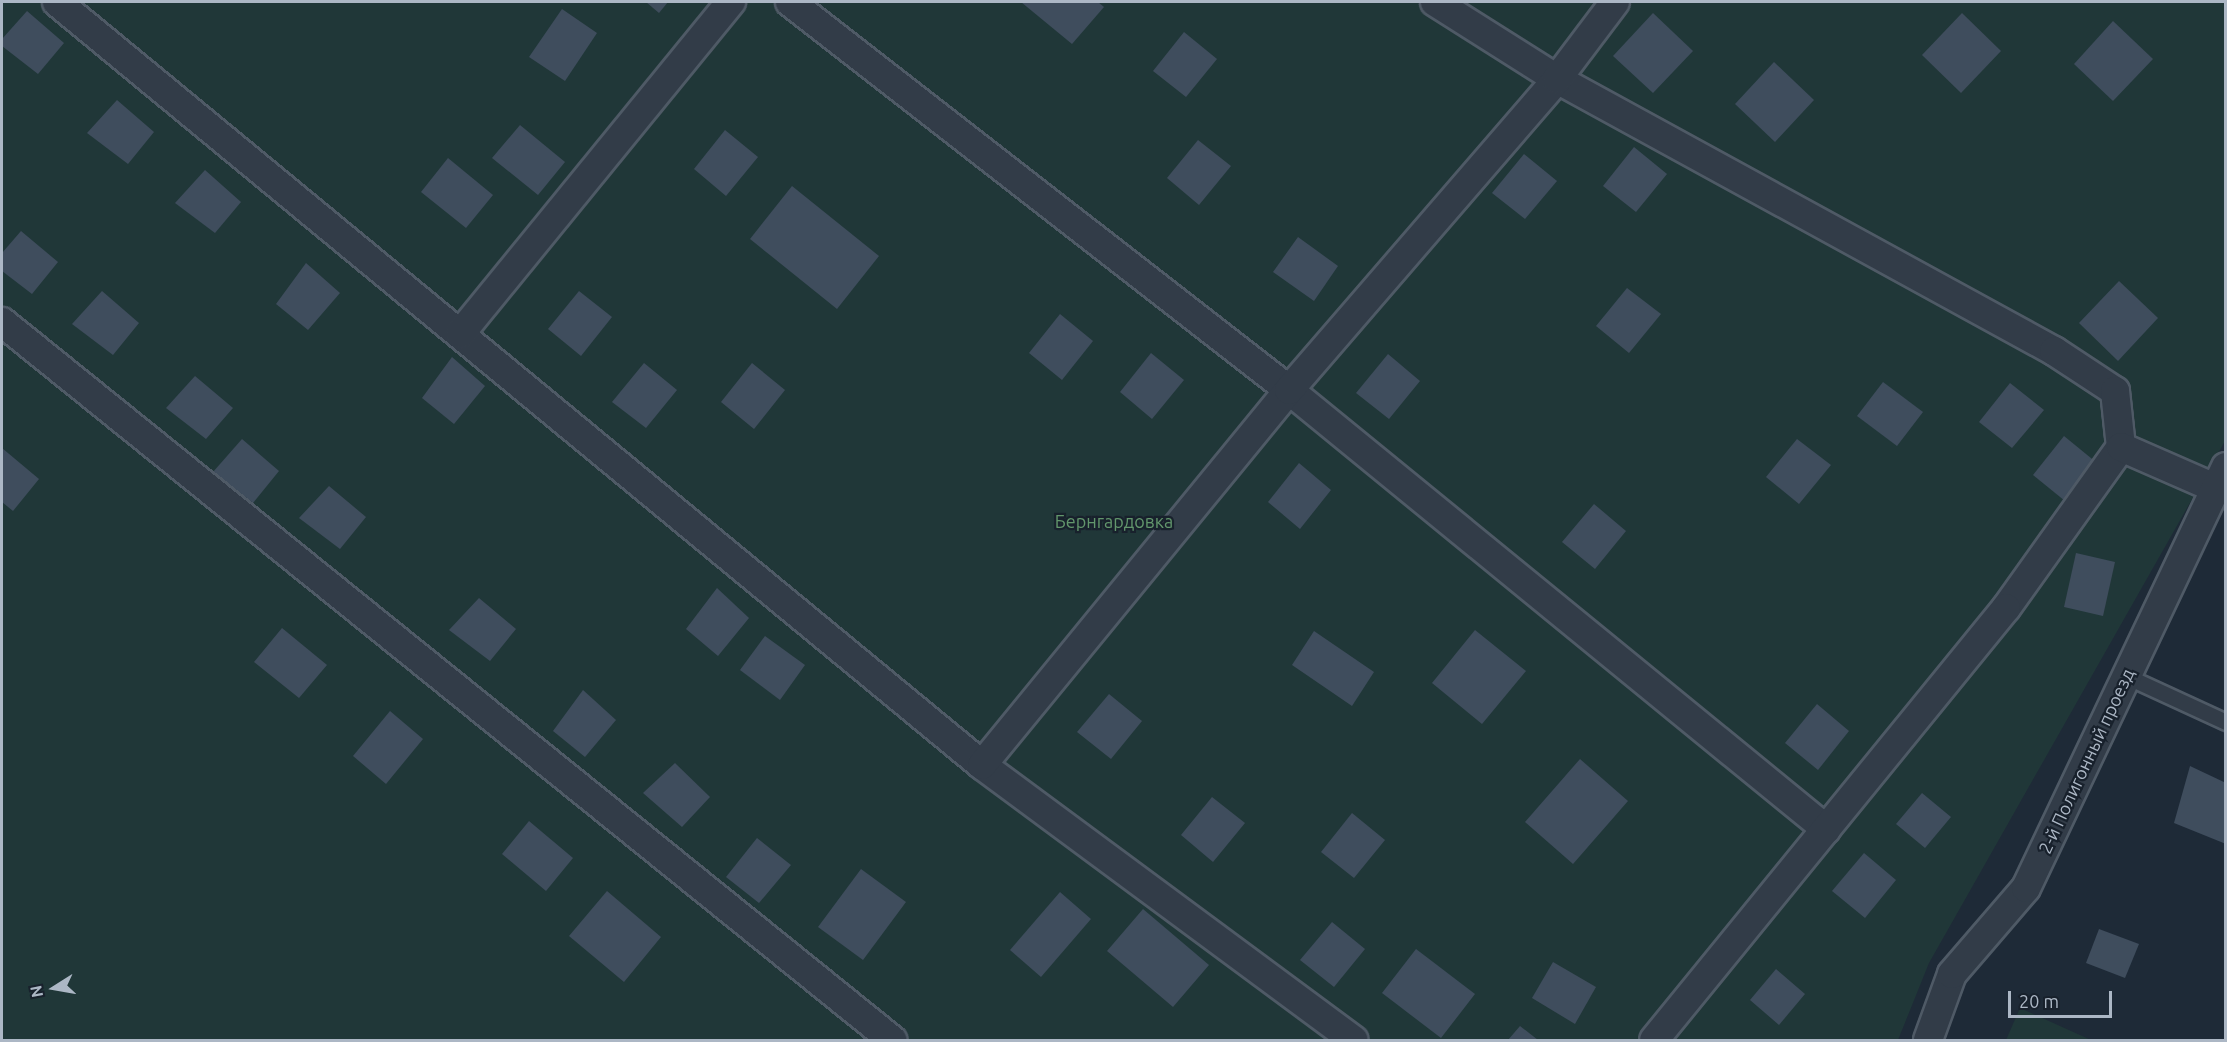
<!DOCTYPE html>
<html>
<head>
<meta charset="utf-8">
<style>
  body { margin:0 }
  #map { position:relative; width:2227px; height:1042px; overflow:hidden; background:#1e2a37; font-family:Ubuntu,sans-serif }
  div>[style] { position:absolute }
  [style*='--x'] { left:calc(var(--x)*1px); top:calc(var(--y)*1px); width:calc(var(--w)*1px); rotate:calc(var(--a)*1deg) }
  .green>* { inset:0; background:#203738 }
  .building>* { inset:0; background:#3f4d5d }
  .roads { filter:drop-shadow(2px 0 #4f5a66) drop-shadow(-2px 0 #4f5a66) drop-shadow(0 2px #4f5a66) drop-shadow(0 -2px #4f5a66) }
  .service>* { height:15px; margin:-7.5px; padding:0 7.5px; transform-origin:7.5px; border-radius:7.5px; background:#323c48 }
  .minor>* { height:28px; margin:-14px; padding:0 14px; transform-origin:14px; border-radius:14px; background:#323c48 }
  span { translate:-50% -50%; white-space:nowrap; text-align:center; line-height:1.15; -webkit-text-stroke:4.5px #18212c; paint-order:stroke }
  .park-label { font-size:18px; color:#62966c }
  .street-label { font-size:18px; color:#acb7c5 }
  .frame { position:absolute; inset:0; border:3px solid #acb7c5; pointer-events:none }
  .north { position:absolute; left:24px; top:958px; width:60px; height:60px; -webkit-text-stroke:4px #18212c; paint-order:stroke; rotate:259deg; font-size:16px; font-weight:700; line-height:24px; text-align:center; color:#acb7c5 }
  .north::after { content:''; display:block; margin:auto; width:21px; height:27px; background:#acb7c5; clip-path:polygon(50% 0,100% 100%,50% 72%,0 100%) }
  .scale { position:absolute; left:2008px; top:991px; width:104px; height:27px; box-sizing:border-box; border:3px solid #acb7c5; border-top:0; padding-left:8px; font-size:18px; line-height:21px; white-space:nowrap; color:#acb7c5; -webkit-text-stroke:4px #18212c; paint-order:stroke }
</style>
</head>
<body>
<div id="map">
  <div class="green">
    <div style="clip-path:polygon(2px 2px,2225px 2px,2225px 441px,1929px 963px,1898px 1040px,2px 1040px)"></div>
    <div style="clip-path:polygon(2020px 1008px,2091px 1040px,2006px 1040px)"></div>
  </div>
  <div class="building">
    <div style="clip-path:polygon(646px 2px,668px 2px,659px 13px)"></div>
    <div style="clip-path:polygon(1021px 2px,1098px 2px,1104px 7px,1072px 44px)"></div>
    <div style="clip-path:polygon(562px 9px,597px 33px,565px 81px,529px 57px)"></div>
    <div style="clip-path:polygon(27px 11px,64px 43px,38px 74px,2px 46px,2px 39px)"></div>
    <div style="clip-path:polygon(1653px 13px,1693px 51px,1653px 93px,1613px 56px)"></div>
    <div style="clip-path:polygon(1962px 13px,2001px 51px,1961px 93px,1922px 55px)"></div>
    <div style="clip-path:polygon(2113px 21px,2153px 59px,2113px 101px,2074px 64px)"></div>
    <div style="clip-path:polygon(1184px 32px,1217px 59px,1186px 97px,1153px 71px)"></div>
    <div style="clip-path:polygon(1774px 62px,1814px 100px,1775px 142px,1735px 104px)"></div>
    <div style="clip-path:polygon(117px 100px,154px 132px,128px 164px,87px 133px)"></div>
    <div style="clip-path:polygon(520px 125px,565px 162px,538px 195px,492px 158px)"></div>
    <div style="clip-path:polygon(725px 130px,758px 157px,726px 196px,694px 169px)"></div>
    <div style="clip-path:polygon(1198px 140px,1231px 166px,1199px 205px,1167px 178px)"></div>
    <div style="clip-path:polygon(1634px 147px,1667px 174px,1636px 212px,1603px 186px)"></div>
    <div style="clip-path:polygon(1524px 154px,1557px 181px,1525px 219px,1492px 193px)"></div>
    <div style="clip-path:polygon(448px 158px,493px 195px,466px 228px,421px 192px)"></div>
    <div style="clip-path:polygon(205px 170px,241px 202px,215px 233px,175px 203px)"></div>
    <div style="clip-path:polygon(792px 186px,879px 256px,837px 309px,750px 239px)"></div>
    <div style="clip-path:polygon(21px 231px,58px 262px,32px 294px,2px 271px,2px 253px)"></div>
    <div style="clip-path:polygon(1298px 237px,1338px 266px,1314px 301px,1273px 272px)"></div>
    <div style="clip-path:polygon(306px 263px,340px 293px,308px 330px,276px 304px)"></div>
    <div style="clip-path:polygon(2119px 281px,2158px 318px,2118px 361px,2079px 323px)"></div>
    <div style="clip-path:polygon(1627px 288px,1661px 314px,1629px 353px,1596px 326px)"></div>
    <div style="clip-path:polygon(102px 291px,139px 323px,113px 355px,72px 324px)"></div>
    <div style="clip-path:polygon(579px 291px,612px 317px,581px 356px,548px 329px)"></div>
    <div style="clip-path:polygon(1060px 314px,1093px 341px,1062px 380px,1029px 353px)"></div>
    <div style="clip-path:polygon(1151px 353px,1184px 380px,1152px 419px,1120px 392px)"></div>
    <div style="clip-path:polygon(1388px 354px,1420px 381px,1389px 419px,1356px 393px)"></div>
    <div style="clip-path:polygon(452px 357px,485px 386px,454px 424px,422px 398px)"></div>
    <div style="clip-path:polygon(644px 363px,677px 390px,646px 428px,612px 402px)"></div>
    <div style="clip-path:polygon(752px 363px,785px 390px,754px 429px,721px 402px)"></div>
    <div style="clip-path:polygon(195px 376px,233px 408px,206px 439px,166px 408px)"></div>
    <div style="clip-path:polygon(1883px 382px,1923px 412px,1897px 446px,1857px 416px)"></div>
    <div style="clip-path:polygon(2010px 383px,2044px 410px,2012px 448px,1979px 422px)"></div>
    <div style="clip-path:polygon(2064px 436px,2097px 463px,2065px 501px,2033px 475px)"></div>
    <div style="clip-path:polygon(242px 439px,279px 471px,253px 503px,213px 472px)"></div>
    <div style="clip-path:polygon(1797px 439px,1831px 465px,1799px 504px,1766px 477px)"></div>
    <div style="clip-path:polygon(2px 448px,39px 479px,13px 511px,2px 502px)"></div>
    <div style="clip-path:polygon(1299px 463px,1331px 490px,1300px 529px,1268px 502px)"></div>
    <div style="clip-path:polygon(329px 486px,366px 517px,340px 549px,299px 518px)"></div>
    <div style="clip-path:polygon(1594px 504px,1626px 531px,1595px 569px,1562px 542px)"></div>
    <div style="clip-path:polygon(2076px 553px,2115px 562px,2103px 616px,2064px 607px)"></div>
    <div style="clip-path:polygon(717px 588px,749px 618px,718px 656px,686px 629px)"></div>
    <div style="clip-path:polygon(479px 598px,516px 629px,490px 661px,449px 630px)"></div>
    <div style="clip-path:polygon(282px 628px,327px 665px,299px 698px,254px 662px)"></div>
    <div style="clip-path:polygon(1475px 630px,1526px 671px,1482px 724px,1432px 683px)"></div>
    <div style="clip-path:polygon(1314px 631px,1374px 672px,1352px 706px,1292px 665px)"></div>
    <div style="clip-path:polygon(765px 636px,805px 665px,780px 700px,740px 670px)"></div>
    <div style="clip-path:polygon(583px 690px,616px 720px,585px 757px,553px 731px)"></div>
    <div style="clip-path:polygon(1109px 694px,1142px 721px,1111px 759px,1077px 732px)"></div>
    <div style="clip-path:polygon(1817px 704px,1849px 731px,1818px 770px,1785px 743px)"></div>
    <div style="clip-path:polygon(390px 711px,423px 739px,386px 784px,353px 756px)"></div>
    <div style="clip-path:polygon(1580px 759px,1628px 801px,1573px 864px,1525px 822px)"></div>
    <div style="clip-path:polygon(675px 763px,710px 797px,682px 827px,643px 793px)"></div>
    <div style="clip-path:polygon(2190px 766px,2226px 783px,2226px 844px,2174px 823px)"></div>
    <div style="clip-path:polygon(1922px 793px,1951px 817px,1925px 848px,1896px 824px)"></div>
    <div style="clip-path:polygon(1212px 797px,1245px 823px,1213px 862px,1181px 835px)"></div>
    <div style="clip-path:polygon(1352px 813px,1385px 840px,1354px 878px,1321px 852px)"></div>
    <div style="clip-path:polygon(529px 821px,573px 858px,546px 891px,502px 854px)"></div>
    <div style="clip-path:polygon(757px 838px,791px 865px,759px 903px,726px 877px)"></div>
    <div style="clip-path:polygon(1864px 853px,1896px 880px,1865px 918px,1832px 891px)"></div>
    <div style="clip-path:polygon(861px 869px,906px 902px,863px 960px,818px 927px)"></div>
    <div style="clip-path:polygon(607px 891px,661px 937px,624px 982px,569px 936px)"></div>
    <div style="clip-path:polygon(1060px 892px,1091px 919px,1041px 977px,1010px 950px)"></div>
    <div style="clip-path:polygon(1143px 909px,1209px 965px,1173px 1007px,1107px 951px)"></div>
    <div style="clip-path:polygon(1332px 922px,1365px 949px,1334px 987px,1300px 960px)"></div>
    <div style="clip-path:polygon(2099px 929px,2139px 944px,2125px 978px,2086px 963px)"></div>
    <div style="clip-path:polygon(1416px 949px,1475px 994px,1441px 1038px,1382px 993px)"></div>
    <div style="clip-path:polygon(1553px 962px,1596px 987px,1575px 1024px,1532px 998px)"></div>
    <div style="clip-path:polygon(1776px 969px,1805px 994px,1779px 1025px,1750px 1000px)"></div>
    <div style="clip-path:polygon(1520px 1026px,1538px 1040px,1508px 1040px)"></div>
  </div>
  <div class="roads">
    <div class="service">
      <div style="--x:2126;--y:676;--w:110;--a:24.7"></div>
    </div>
    <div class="minor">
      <div style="--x:57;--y:2;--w:1199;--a:39.52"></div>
      <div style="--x:982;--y:765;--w:462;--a:36.5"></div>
      <div style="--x:790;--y:2;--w:632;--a:37.87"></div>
      <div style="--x:1289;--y:390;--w:694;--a:39.27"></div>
      <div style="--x:1435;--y:2;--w:144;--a:32.3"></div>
      <div style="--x:1557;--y:79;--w:567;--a:28.69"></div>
      <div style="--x:2054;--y:351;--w:73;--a:33.3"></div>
      <div style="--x:2115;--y:391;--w:56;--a:83.9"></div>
      <div style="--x:2121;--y:447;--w:198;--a:125.5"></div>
      <div style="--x:2006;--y:608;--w:557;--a:129.17"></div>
      <div style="--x:2;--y:322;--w:1144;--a:38.89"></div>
      <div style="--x:460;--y:334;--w:429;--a:-50.8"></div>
      <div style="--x:2121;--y:447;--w:103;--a:23.6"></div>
      <div style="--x:982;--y:765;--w:485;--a:-50.7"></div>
      <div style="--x:1289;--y:390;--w:411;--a:-49.2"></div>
      <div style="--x:1557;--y:79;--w:96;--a:-53"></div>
      <div style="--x:1928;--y:1040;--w:70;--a:-70"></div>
      <div style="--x:1952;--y:974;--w:113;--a:-49.3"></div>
      <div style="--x:2026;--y:888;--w:466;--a:-64.6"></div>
    </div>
  </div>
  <div class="park-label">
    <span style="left:1114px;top:521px">Бернгардовка</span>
  </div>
  <div class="street-label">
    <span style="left:2086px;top:761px;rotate:-65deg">2-й Полигонный проезд</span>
  </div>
  <div class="frame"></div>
  <div class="north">N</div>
  <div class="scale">20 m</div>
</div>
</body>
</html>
